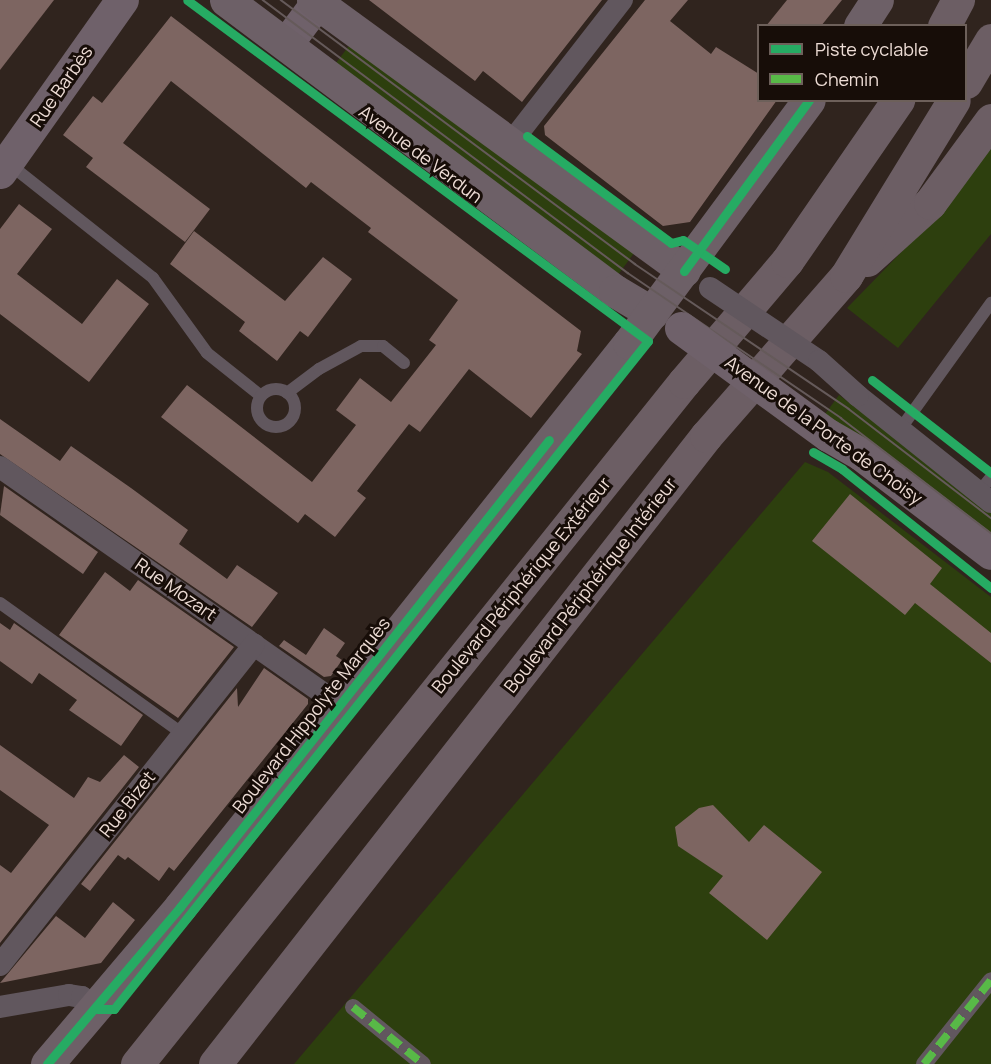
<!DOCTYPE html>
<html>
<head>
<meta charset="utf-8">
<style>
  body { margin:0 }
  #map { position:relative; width:991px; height:1064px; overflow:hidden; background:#30241e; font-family:Manrope,sans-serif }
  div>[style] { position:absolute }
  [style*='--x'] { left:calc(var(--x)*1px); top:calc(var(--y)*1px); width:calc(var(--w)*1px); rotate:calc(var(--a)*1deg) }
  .green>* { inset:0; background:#2d3f0e }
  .building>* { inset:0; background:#7d6561 }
  .service>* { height:12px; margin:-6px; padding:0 6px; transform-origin:6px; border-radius:6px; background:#61575e }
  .service>.ring { margin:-6px; padding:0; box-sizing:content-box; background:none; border:12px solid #61575e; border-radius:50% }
  .pedestrian>* { height:16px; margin:-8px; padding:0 8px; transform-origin:8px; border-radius:8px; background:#61575e }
  .minor>* { height:22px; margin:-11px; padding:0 11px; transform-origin:11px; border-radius:11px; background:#61575e }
  .secondary>* { height:33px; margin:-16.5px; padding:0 16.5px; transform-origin:16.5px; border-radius:16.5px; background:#6f616a }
  .primary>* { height:33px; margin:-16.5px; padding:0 16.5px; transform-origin:16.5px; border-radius:16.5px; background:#6d6067 }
  .trunk>* { height:33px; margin:-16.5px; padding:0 16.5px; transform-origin:16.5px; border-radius:16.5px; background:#6c5e64 }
  .tram>* { height:1.5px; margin:-0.75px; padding:0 0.75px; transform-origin:0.75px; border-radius:0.75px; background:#655a5a }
  .minor-bridge>* { height:22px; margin:-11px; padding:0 11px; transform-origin:11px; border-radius:11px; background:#61575e }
  .secondary-bridge>* { height:33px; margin:-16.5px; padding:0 16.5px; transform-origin:16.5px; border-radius:16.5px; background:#6f616a }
  .quiet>* { height:8px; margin-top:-4px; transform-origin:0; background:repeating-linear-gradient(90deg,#58b947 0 15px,transparent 0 23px) }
  .cycleway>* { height:9px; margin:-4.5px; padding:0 4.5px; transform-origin:4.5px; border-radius:4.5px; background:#26ab63 }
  span { translate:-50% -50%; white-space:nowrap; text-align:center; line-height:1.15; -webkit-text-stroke:6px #170d08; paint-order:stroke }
  .street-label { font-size:18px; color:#eddcd5 }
  .legend { position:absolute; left:757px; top:24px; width:210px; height:78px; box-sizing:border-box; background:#170d08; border:2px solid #6d605a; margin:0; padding:8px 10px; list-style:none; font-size:18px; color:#eddcd5 }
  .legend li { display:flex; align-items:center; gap:12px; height:30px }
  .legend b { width:30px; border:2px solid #6d605a }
</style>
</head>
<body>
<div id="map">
  <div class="green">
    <div style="clip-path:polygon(354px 39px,637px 249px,615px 279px,333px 67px)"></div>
    <div style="clip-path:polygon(991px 146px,991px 234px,898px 348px,847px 308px,956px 196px)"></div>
    <div style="clip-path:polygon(839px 395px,991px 511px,991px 539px,825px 414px)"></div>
    <div style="clip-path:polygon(805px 462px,828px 472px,991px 597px,991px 1064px,294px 1064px)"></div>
  </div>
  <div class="building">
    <div style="clip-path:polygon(0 0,54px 0,0 70px)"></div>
    <div style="clip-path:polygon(369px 0,602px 0,522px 102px,483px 71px,475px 81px)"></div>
    <div style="clip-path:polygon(645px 0,688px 0,670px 21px,711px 54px,716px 47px,759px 74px,759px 100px,777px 100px,690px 222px,663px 226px,545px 135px,544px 126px)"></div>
    <div style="clip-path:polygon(787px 0,842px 0,821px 26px,766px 26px)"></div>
    <div style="clip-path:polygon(171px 16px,581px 331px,577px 351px,582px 354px,531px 418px,469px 369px,420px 432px,409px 424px,357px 491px,366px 498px,335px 537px,305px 514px,298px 523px,161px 417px,187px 385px,312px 482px,356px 425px,336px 410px,360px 378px,391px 402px,436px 345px,429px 340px,458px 300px,368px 232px,371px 228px,311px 182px,306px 188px,171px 81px,123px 143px,210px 209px,185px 242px,86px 167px,93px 158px,63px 135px,93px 96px,102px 103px)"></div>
    <div style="clip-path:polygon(19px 204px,52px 229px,17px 274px,82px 324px,117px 279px,149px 304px,89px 382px,0 314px,0 229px)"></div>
    <div style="clip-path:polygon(194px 231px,285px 301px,323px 257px,352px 279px,308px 337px,300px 331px,277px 361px,239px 331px,245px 322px,170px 264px)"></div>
    <div style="clip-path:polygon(0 419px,60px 461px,71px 446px,131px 488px,188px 530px,179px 544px,227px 579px,237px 565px,278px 593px,252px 627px,0 454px)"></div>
    <div style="clip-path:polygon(4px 486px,98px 552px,83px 574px,0 515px)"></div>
    <div style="clip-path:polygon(850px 494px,942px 568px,930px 584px,991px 633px,991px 663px,915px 603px,905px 615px,812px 541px)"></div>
    <div style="clip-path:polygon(105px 572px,130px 591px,138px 580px,234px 647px,178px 718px,59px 635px)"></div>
    <div style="clip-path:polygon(0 623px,10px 630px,14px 623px,143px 715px,121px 746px,69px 710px,77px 700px,39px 673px,32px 684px,0 661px)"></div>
    <div style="clip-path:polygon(324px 628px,345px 643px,336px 656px,342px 660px,331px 676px,324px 677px,279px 646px,284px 640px,306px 655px)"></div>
    <div style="clip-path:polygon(264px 668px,308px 699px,308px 704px,174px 871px,169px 867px,159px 881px,128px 857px,125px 860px,118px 855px,90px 891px,81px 884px,237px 688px,238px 707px)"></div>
    <div style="clip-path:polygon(0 745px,74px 798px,88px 777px,100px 782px,124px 755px,139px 767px,0 943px,0 865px,11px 873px,49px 825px,0 790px)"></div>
    <div style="clip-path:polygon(713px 805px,749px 842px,764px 825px,822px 872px,767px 940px,709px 893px,723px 876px,678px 846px,675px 827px,699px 808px)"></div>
    <div style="clip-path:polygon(113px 902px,135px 920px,101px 963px,0 983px,56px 916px,85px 938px)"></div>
  </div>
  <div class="service">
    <div style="--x:8;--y:163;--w:185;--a:38.4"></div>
    <div style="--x:153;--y:278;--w:92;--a:54.2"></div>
    <div style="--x:207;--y:353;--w:69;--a:38.5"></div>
    <div class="ring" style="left:257px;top:389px;width:26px;height:26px"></div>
    <div style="--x:287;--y:393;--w:40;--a:-37"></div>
    <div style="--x:319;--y:369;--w:48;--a:-28.7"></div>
    <div style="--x:361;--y:346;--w:22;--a:0"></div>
    <div style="--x:383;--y:346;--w:27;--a:39"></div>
    <div style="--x:899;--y:431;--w:158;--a:-54.3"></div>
    <div style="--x:979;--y:492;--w:19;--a:-51"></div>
    <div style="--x:0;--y:603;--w:225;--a:35.6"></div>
  </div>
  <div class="pedestrian">
    <div style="--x:353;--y:1007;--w:90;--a:39.2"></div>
    <div style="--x:924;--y:1064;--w:107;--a:-51.4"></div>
  </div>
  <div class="minor">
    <div style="--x:509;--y:145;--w:184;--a:-52.1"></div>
    <div style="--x:858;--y:396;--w:170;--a:38.6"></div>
    <div style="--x:0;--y:467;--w:415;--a:35"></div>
    <div style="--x:0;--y:965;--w:409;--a:-51.6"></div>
    <div style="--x:0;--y:1007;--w:70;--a:-9.9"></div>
    <div style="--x:69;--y:995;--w:13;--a:9"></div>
    <div style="--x:82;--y:997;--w:19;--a:39"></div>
  </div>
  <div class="secondary">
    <div style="--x:286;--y:44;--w:55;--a:-53.1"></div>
    <div style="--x:0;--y:172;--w:211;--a:-54.7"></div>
    <div style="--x:828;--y:435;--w:38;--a:30"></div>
    <div style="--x:861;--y:454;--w:163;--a:37.3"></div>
  </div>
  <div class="primary">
    <div style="--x:226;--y:0;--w:486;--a:36.8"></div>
    <div style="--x:615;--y:291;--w:43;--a:30.7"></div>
    <div style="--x:313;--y:0;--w:459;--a:36.1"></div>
    <div style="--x:860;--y:26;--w:31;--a:-57"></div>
    <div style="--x:47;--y:1064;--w:206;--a:-49.7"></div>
    <div style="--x:180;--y:907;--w:721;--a:-51.48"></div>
    <div style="--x:629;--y:343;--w:302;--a:-53.5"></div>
  </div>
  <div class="trunk">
    <div style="--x:944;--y:26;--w:30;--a:-62"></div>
    <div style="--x:966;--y:82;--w:49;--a:-59.2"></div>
    <div style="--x:867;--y:260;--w:85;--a:-42.1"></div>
    <div style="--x:930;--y:203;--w:103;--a:-53.7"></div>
    <div style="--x:137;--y:1064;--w:874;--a:-51.27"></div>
    <div style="--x:684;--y:382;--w:159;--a:-49.6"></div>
    <div style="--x:787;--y:261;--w:196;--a:-55.4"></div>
    <div style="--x:215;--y:1064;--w:797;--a:-51.98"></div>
    <div style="--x:706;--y:436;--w:213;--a:-48.8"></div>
    <div style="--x:846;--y:276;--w:206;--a:-58.5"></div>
  </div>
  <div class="tram">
    <div style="--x:263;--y:0;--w:456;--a:36.8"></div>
    <div style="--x:628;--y:273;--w:258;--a:34.2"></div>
    <div style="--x:841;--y:418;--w:189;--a:37.5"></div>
    <div style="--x:281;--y:0;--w:442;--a:36.7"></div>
    <div style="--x:635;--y:264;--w:258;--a:34.1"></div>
    <div style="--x:849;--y:409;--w:179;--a:37.5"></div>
  </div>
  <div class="minor-bridge">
    <div style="--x:710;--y:288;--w:131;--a:33.8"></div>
    <div style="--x:819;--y:361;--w:52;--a:41.9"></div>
  </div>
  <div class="secondary-bridge">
    <div style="--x:681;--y:328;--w:182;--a:36.1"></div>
  </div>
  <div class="quiet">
    <div style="--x:353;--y:1007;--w:90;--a:39.2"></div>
    <div style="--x:924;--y:1064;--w:107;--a:-51.4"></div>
  </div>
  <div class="cycleway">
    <div style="--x:527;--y:136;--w:179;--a:36.6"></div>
    <div style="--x:671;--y:243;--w:12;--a:-14"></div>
    <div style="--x:683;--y:240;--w:51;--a:34.6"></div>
    <div style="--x:684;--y:271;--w:212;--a:-53.8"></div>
    <div style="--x:872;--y:380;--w:151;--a:38"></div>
    <div style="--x:813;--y:452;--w:34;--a:30"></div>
    <div style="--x:842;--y:469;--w:191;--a:38.6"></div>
    <div style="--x:97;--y:1009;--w:17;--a:0"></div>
    <div style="--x:114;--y:1009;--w:855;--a:-51.36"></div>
    <div style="--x:648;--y:341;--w:573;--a:-143.51"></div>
    <div style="--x:47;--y:1064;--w:206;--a:-49.7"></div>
    <div style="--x:180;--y:907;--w:595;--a:-51.69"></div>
  </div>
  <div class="street-label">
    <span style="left:61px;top:86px;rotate:-55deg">Rue Barbès</span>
    <span style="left:421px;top:154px;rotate:37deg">Avenue de Verdun</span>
    <span style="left:824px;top:430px;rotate:36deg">Avenue de la Porte de Choisy</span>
    <span style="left:521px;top:585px;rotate:-51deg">Boulevard Périphérique Extérieur</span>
    <span style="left:590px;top:585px;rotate:-52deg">Boulevard Périphérique Intérieur</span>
    <span style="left:176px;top:589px;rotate:35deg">Rue Mozart</span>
    <span style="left:311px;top:715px;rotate:-52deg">Boulevard Hippolyte Marquès</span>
    <span style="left:127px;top:804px;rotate:-52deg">Rue Bizet</span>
  </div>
  <ul class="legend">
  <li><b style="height:8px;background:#26ab63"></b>Piste cyclable</li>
  <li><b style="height:8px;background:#58b947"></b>Chemin</li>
  </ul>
</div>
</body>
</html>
